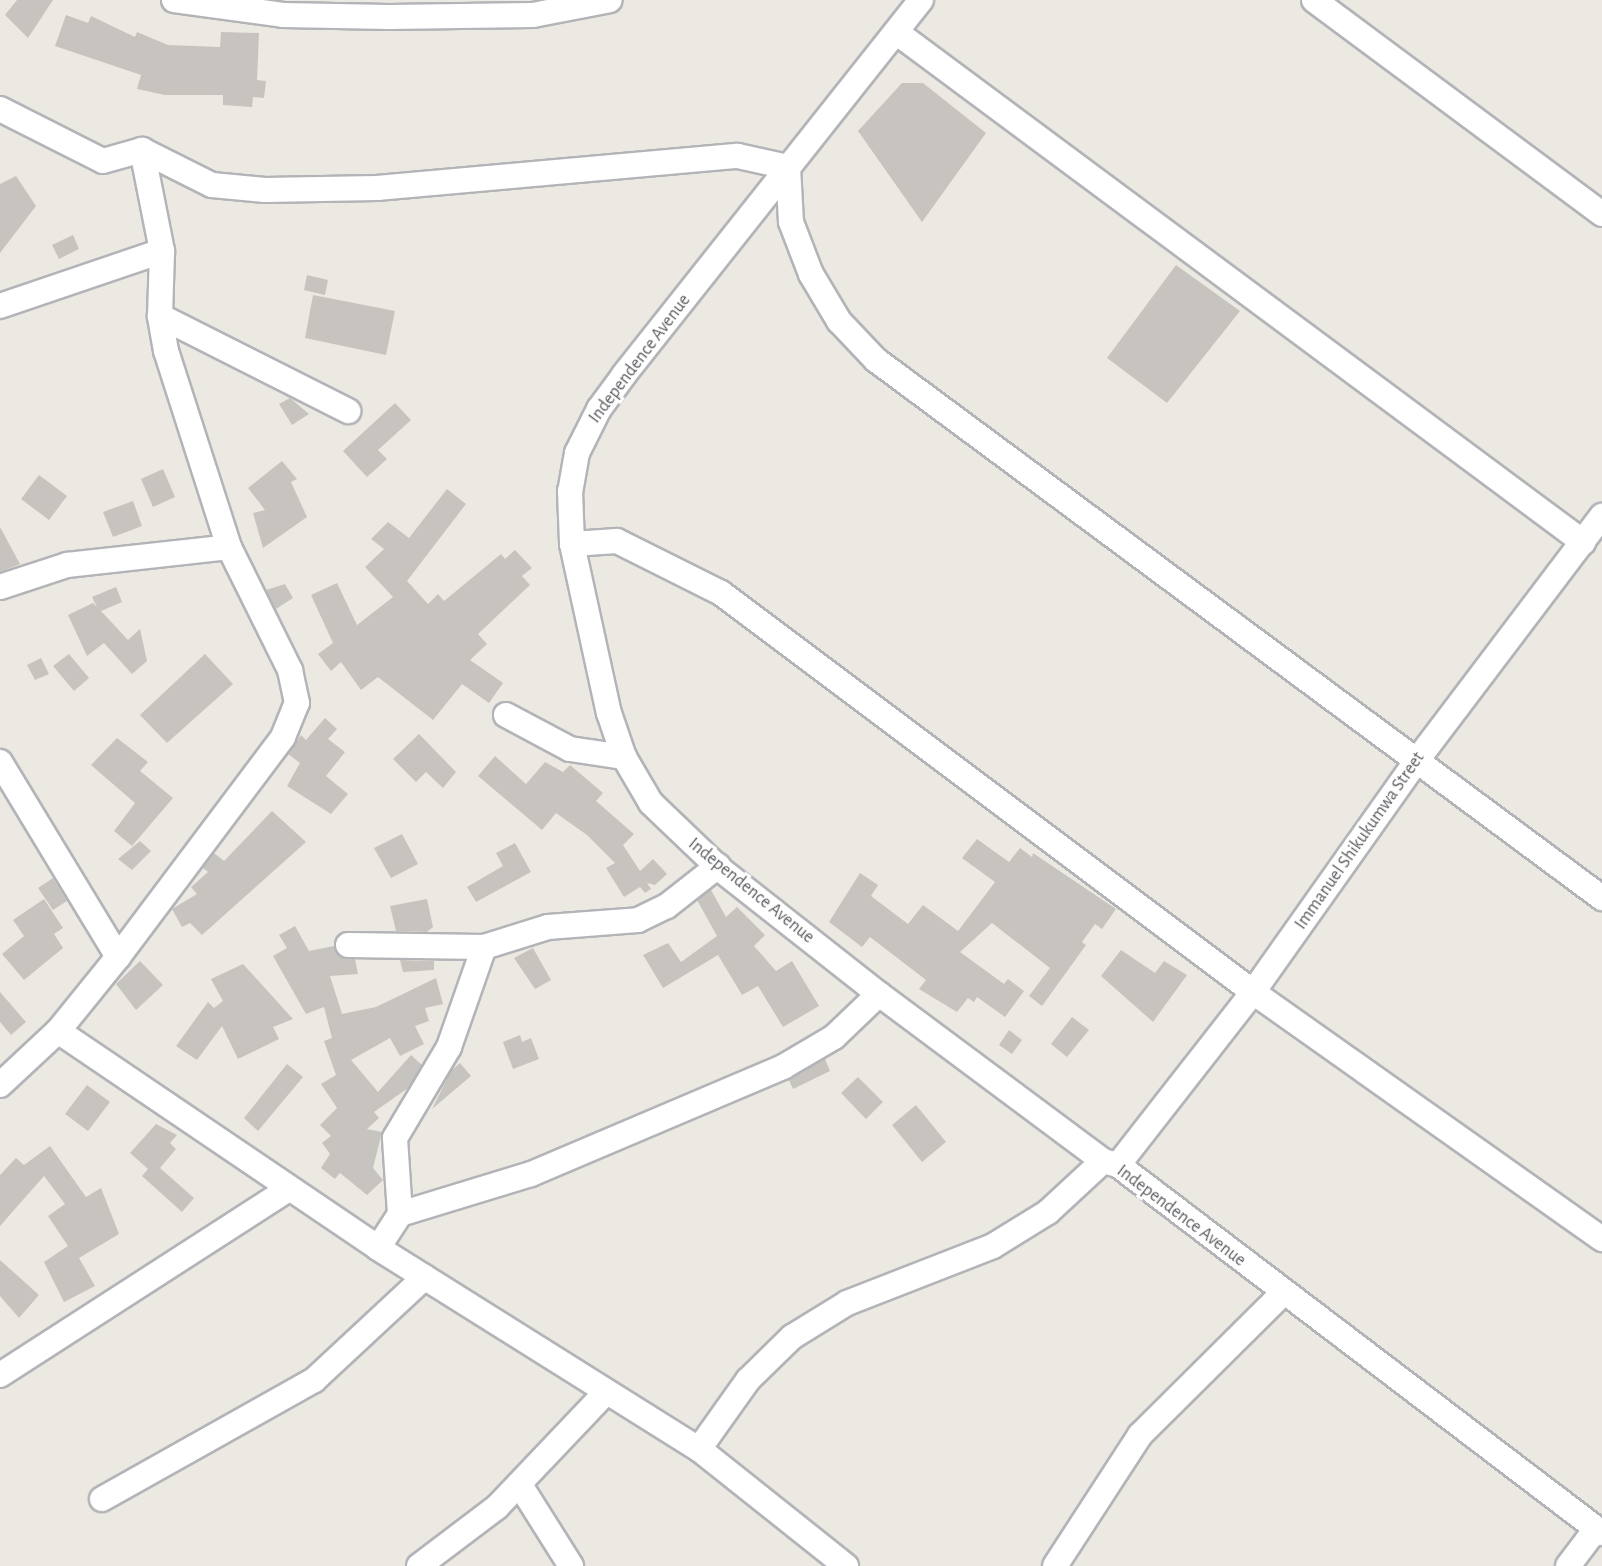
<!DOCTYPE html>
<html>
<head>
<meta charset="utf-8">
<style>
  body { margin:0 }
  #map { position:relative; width:1602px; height:1566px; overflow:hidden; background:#ece9e2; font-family:"Alegreya Sans",sans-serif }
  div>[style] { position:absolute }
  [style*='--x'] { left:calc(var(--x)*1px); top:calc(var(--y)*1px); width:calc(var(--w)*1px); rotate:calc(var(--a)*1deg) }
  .building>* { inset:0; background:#c7c4bf }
  .roads { filter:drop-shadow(2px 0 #b3b4b8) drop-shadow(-2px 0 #b3b4b8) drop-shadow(0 2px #b3b4b8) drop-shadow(0 -2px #b3b4b8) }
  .minor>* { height:24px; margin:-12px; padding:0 12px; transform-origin:12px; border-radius:12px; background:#fff }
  span { translate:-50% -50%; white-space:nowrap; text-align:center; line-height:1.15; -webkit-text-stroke:6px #fff; paint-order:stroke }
  .street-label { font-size:18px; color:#5a5d61 }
</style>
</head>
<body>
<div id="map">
  <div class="building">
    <div style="clip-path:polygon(17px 0,53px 0,28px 38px,5px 15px)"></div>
    <div style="clip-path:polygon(66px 15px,88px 23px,91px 16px,135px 37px,137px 32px,168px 45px,220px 47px,221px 32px,259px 33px,257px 80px,266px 81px,264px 98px,253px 97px,252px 107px,223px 105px,223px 95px,165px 95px,137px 89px,141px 75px,55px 46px)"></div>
    <div style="clip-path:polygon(902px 83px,923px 83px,986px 133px,922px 222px,858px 131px)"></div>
    <div style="clip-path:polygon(16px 176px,36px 206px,0 253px,0 184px)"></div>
    <div style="clip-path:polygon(73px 235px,79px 249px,59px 259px,52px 245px)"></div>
    <div style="clip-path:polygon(1176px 265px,1240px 311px,1167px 403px,1107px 358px)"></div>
    <div style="clip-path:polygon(307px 275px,328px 280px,325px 295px,304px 290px)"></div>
    <div style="clip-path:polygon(313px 295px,395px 311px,386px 355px,305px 338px)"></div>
    <div style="clip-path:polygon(290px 398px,309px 414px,292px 425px,279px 404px)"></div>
    <div style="clip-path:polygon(395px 403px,411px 420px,378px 450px,387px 459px,367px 477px,343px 451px)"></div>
    <div style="clip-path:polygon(282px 461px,297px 479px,291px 482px,307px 517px,263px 548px,253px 513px,265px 510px,248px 488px)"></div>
    <div style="clip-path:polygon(163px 469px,175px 497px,153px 507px,141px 479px)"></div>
    <div style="clip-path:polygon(39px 475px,67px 496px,49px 520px,21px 499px)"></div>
    <div style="clip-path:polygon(447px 489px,466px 504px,407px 581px,428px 604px,438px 594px,444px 601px,501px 554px,505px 559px,515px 550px,532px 568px,522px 576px,530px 585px,478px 634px,487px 644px,470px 660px,503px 683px,489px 703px,462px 684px,433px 720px,378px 677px,361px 690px,341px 662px,331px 671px,318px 654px,333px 643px,311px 595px,337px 583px,357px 625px,393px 597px,365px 567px,384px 549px,371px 539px,388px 522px,409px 538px)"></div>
    <div style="clip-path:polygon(133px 501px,142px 526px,113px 537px,103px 512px)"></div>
    <div style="clip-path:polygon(0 527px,20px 564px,0 572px)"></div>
    <div style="clip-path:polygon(285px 584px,293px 598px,276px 609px,266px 590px)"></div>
    <div style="clip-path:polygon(116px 587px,122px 602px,101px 611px,128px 640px,140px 629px,147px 661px,132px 674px,104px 643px,87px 656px,68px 615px,93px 603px,97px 607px,92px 597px)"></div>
    <div style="clip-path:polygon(69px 654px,89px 678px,74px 691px,53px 666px)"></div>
    <div style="clip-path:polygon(205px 654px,233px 684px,167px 743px,140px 715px)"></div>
    <div style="clip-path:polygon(41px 658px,49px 674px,35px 680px,27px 665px)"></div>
    <div style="clip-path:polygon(325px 718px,337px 729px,328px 739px,345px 752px,326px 776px,348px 794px,331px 814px,287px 786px,300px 763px,288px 754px,301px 735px,306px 740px)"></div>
    <div style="clip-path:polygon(419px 734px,456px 772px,443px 788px,426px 772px,416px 782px,393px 759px)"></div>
    <div style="clip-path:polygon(117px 738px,148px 762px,140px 771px,173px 798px,132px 846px,114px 831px,135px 803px,91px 765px)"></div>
    <div style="clip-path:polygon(495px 756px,526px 784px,545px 762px,563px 772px,570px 765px,603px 793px,596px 801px,634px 834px,623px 845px,640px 871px,653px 859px,667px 874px,655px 885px,647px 883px,651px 889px,645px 893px,640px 887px,624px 897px,606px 868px,615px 863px,587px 835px,556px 813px,542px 830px,478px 776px)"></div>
    <div style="clip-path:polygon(272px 811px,306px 842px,202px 935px,190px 923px,182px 927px,172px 909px,197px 894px,191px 887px,208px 872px,203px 868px,214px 853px,224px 861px)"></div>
    <div style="clip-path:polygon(402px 834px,418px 864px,391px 878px,374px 848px)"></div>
    <div style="clip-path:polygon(977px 839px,1009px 862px,1020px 848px,1032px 857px,1033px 853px,1116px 909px,1102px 929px,1095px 924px,1082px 942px,1086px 945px,1042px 1006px,1029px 996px,1050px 968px,992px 923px,960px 952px,1004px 984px,1008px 979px,1024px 991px,1005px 1017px,977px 997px,974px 1002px,968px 998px,957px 1012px,919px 989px,926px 980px,870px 937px,862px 947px,829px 922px,860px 873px,878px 885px,871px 896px,908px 924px,923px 905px,958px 931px,995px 882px,962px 858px)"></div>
    <div style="clip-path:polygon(140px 841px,151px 851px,132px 870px,118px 859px)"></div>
    <div style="clip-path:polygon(515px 843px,531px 872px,476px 902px,467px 887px,503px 866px,496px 853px)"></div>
    <div style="clip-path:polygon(53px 878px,67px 901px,53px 910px,38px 888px)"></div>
    <div style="clip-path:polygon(711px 890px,726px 917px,737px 907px,765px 935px,754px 946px,776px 971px,792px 961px,819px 1006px,783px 1027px,758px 986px,742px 995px,718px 955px,663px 988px,643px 955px,668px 943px,681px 962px,717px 936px,697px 900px)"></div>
    <div style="clip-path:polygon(44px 899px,63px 928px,54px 934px,63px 948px,24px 980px,2px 954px,24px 936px,13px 920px)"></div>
    <div style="clip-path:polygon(427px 899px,433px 927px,427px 932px,396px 931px,390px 906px)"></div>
    <div style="clip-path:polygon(295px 926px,309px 951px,334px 946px,340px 957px,355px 959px,358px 974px,330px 976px,342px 1014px,376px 1007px,436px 978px,443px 1004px,425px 1008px,429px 1021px,415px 1026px,424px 1044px,400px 1056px,390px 1038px,351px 1060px,378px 1092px,411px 1055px,422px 1065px,408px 1088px,374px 1112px,379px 1118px,367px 1129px,382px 1132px,373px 1168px,383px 1180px,367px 1195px,340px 1173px,335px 1179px,321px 1168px,330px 1154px,322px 1143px,331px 1136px,320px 1125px,337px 1108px,321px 1084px,336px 1075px,324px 1041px,332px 1038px,324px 1007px,306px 1014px,273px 956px,287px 948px,279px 935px)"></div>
    <div style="clip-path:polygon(533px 948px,551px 980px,535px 989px,514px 958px)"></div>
    <div style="clip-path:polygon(1121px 950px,1155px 973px,1164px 961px,1187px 975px,1153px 1022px,1101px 976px)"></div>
    <div style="clip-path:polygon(400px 960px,434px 961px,434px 970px,403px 972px)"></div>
    <div style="clip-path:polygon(140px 961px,163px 985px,136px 1010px,116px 984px)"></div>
    <div style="clip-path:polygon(243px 964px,293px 1019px,273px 1027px,279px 1039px,238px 1059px,222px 1026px,197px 1060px,176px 1046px,208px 1002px,214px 1008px,223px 1001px,211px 979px)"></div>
    <div style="clip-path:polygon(0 992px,26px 1022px,11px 1035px,0 1022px)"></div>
    <div style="clip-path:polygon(1072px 1017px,1089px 1030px,1067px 1057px,1051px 1044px)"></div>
    <div style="clip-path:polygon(1009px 1030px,1022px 1040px,1012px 1054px,999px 1045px)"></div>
    <div style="clip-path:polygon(520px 1035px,522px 1042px,531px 1038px,539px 1059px,513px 1069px,503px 1042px)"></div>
    <div style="clip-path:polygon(825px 1059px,830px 1071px,793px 1089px,789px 1080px)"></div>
    <div style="clip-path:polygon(460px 1063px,471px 1076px,432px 1109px,451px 1071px)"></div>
    <div style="clip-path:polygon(287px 1064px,303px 1077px,258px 1131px,244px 1118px)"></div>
    <div style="clip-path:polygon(858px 1077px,883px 1102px,866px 1119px,841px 1093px)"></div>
    <div style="clip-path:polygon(87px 1085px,110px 1102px,88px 1131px,65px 1114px)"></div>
    <div style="clip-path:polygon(916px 1105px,946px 1142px,922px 1162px,892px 1125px)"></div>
    <div style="clip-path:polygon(156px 1124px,177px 1135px,170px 1143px,176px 1149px,160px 1168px,194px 1198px,182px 1212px,142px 1176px,148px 1169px,130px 1153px)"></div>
    <div style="clip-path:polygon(50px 1146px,86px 1197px,101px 1188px,119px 1234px,79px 1258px,95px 1286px,64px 1302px,44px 1262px,68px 1246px,48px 1216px,65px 1204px,44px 1176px,0 1226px,0 1175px,16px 1158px,24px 1165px)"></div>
    <div style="clip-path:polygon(0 1260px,39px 1295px,19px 1318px,0 1296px)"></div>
  </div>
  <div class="roads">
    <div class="minor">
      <div style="--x:174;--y:0;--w:110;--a:7.8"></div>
      <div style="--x:283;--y:15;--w:106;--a:1.1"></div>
      <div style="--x:389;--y:17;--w:144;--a:-0.8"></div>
      <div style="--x:533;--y:15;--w:78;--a:-11"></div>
      <div style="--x:921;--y:0;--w:478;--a:128.4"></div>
      <div style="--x:624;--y:375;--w:42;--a:126.3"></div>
      <div style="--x:599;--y:409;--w:49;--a:116.6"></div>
      <div style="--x:577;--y:453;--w:39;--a:100"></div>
      <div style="--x:570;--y:491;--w:53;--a:87.8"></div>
      <div style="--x:572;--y:544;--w:173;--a:77.7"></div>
      <div style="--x:609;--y:713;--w:46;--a:71.2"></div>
      <div style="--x:624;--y:757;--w:53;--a:59.6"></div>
      <div style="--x:651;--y:803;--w:95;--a:43.7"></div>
      <div style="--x:720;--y:869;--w:202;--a:38.2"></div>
      <div style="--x:879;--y:994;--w:279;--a:36.7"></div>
      <div style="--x:1103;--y:1161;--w:16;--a:15"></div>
      <div style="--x:1118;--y:1165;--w:608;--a:37.25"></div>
      <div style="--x:1314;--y:0;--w:359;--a:36.6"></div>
      <div style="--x:896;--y:32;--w:856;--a:36.59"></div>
      <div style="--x:0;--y:109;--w:115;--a:26.8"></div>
      <div style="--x:103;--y:161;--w:41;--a:-15.8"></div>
      <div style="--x:142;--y:150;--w:78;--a:26.6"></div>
      <div style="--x:212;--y:185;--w:53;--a:5.4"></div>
      <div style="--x:265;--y:190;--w:112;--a:-1"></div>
      <div style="--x:377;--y:188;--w:362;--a:-5.1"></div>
      <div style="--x:738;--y:156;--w:51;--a:12.4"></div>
      <div style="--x:788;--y:167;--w:55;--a:86.9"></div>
      <div style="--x:791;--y:222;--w:56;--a:69"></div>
      <div style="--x:811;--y:274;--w:55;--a:59.2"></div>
      <div style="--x:839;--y:321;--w:54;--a:46.5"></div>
      <div style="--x:876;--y:360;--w:904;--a:36.54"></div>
      <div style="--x:0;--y:306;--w:171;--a:-18.8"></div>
      <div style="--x:160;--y:316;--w:211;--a:26.8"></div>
      <div style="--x:572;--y:544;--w:45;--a:-3.8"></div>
      <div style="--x:617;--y:541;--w:116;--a:26.6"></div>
      <div style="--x:721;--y:593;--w:665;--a:36.87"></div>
      <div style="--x:1253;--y:992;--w:428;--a:35.3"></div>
      <div style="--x:0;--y:587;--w:71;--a:-18.2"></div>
      <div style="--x:67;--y:565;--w:163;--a:-6.3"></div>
      <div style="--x:506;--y:715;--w:72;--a:28"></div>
      <div style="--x:570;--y:749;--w:55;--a:8.4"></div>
      <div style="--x:0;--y:762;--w:228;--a:58.8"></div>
      <div style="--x:348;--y:945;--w:136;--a:0.8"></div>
      <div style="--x:484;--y:947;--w:67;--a:-17.4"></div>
      <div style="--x:548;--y:927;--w:90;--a:-4.4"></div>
      <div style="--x:638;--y:920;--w:32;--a:-26"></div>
      <div style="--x:667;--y:906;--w:65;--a:-38.1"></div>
      <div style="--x:58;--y:1031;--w:387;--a:34.1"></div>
      <div style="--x:378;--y:1248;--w:379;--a:32.1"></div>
      <div style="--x:699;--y:1449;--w:188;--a:38.5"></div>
      <div style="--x:0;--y:1085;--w:79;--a:-43"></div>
      <div style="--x:58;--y:1031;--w:95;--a:-51"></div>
      <div style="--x:118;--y:957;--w:275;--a:-53.1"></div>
      <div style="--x:283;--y:737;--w:37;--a:-68"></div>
      <div style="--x:297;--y:703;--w:34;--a:-102"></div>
      <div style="--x:290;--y:670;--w:137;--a:-116.4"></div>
      <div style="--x:229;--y:547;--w:206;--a:-107.8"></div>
      <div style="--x:166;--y:351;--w:36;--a:-100"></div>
      <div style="--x:160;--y:316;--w:65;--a:-88.2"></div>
      <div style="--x:162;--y:251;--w:103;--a:-101.2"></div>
      <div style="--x:1118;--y:1165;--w:219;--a:-52"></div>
      <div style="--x:1253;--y:992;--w:286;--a:-54.7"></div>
      <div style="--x:1418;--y:759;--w:305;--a:-52.9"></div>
      <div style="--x:400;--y:1214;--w:76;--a:-93.8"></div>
      <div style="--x:395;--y:1138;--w:106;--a:-59.3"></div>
      <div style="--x:449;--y:1047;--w:106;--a:-70.7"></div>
      <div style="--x:378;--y:1248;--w:40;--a:-57.1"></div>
      <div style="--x:400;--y:1214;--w:137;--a:-17"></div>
      <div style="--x:531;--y:1174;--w:274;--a:-23"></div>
      <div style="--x:783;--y:1067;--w:59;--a:-30.5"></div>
      <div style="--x:834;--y:1037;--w:62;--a:-43.7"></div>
      <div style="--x:0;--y:1375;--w:344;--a:-32.8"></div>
      <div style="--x:699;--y:1449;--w:85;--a:-54.6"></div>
      <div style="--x:748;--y:1380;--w:62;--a:-44.3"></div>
      <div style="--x:792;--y:1337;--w:65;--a:-31.7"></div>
      <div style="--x:847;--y:1303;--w:157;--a:-21.3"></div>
      <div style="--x:993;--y:1246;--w:65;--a:-31.7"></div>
      <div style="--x:1048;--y:1212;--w:75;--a:-42.8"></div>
      <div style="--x:520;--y:1485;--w:96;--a:57.8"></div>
      <div style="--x:102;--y:1499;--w:243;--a:-29.3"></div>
      <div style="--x:314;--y:1380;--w:151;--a:-42.9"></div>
      <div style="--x:419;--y:1566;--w:98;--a:-37.1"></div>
      <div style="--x:497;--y:1507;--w:158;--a:-46.5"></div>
      <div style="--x:1055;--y:1566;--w:156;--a:-57"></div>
      <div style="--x:1140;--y:1435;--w:200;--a:-44.8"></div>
      <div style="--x:1568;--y:1566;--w:46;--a:-52.9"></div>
    </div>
  </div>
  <div class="street-label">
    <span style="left:640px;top:359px;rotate:-53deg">Independence Avenue</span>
    <span style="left:1360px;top:841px;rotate:-55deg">Immanuel Shikukumwa Street</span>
    <span style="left:751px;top:891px;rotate:39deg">Independence Avenue</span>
    <span style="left:1181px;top:1216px;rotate:37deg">Independence Avenue</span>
  </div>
</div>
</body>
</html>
